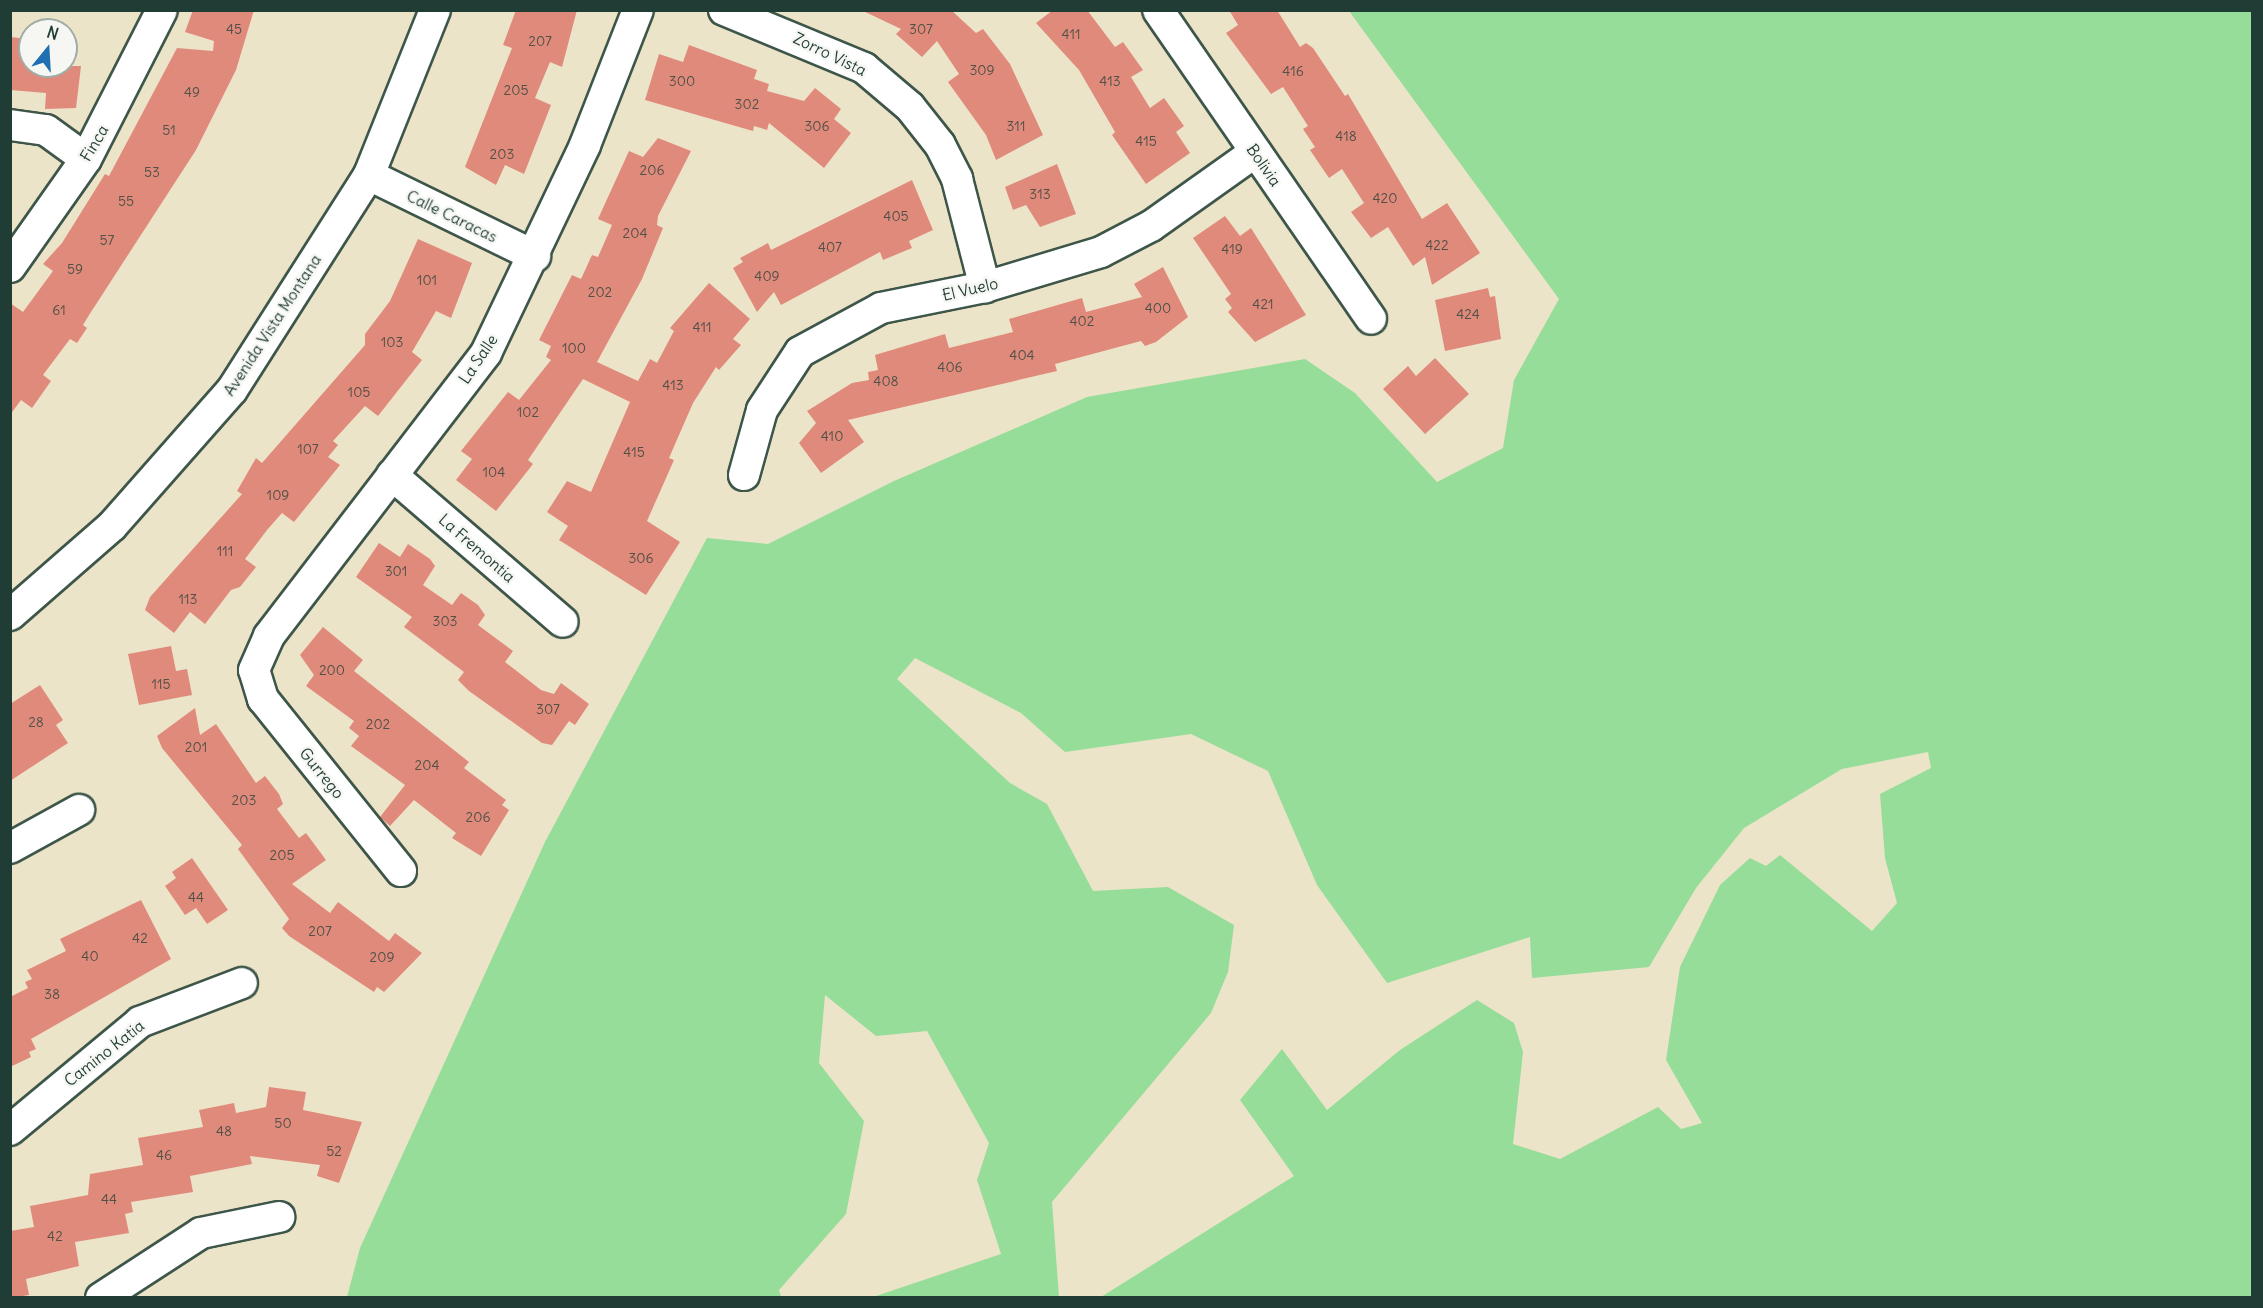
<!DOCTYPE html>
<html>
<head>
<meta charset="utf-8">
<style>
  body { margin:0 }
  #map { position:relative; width:2263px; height:1308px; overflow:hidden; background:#ece4c8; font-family:Delius,sans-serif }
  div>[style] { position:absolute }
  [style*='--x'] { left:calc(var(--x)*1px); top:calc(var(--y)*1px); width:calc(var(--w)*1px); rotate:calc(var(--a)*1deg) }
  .green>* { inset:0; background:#95dd98 }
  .building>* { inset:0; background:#e08a7c }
  .roads { filter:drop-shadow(2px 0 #3e564a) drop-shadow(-2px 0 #3e564a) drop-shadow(0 2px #3e564a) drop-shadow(0 -2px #3e564a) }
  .minor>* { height:30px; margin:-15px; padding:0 15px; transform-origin:15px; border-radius:15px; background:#fff }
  span { translate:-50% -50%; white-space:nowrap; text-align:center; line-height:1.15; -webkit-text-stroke:5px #f6f6f2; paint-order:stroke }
  .number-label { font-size:14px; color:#4f5046 }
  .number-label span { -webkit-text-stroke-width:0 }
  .street-label { font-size:16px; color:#1f3d34 }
  .frame { position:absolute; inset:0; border:12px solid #1f3d34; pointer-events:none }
  .north { position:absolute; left:18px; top:18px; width:60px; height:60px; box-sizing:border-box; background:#f6f6f2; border:2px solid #a0aca6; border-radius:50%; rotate:18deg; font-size:16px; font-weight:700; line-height:24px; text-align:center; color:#1f3d34 }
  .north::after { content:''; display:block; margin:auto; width:21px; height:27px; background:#1f6fb2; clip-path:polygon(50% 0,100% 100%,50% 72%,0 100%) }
</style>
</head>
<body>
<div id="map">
  <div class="green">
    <div style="clip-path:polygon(1349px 11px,2252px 11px,2252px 1297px,1101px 1297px,1294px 1176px,1240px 1100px,1282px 1049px,1327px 1110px,1400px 1050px,1477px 1000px,1514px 1023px,1523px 1052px,1513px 1144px,1560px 1159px,1658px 1107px,1681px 1129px,1702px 1123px,1666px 1060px,1680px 967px,1720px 885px,1750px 858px,1766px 866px,1780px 855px,1872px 931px,1897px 903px,1885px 858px,1880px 794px,1931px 768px,1928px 752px,1842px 769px,1744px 828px,1696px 888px,1649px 967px,1532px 978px,1530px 937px,1387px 983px,1317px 885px,1268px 771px,1191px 734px,1065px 752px,1021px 713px,915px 658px,897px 679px,1010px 783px,1047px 804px,1093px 891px,1168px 887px,1234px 925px,1228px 972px,1211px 1013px,1052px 1202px,1059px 1297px,873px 1297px,1001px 1254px,977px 1180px,989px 1143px,927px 1031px,876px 1036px,825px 995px,819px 1063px,864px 1121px,846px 1214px,779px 1290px,781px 1297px,347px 1297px,360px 1248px,545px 842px,707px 538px,768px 544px,894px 481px,1087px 397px,1305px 359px,1355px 393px,1437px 482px,1503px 448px,1514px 380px,1559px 299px)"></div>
  </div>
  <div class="building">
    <div style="clip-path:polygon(193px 10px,254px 10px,236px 70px,196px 150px,91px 312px,83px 325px,87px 328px,77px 343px,70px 339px,43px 375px,51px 381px,32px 408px,21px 400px,10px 415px,10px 303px,23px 312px,53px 271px,43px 264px,62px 243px,105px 174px,109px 176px,177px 48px,213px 51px,214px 41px,185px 32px)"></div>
    <div style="clip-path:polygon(516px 10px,577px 10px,562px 67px,550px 62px,535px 98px,551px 105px,524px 174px,505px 165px,496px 185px,465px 167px,512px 48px,503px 45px)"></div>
    <div style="clip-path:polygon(861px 10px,951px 10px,976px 33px,983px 29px,1010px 64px,1043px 135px,996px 160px,986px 135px,948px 82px,959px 74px,937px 41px,922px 57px,896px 34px,901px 29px)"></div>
    <div style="clip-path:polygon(1053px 10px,1087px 10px,1115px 47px,1123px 42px,1143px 70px,1131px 77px,1150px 108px,1164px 98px,1184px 126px,1176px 132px,1190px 153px,1146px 184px,1112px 135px,1115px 132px,1079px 70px,1036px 23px)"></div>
    <div style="clip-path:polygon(1229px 10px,1277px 10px,1300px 47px,1306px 43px,1313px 48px,1345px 96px,1348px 94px,1422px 219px,1447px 203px,1480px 253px,1432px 285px,1425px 257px,1413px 266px,1388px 227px,1371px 238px,1351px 212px,1364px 203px,1342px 169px,1329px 178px,1310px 150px,1315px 147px,1303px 129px,1308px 126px,1283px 87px,1271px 94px,1226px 33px,1238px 25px)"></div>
    <div style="clip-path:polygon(10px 37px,30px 39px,30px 66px,81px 66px,76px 108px,45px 109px,46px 93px,10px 90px)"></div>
    <div style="clip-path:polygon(689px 45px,757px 70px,754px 79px,769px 84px,767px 91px,804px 101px,815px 88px,841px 109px,834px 119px,851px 133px,824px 168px,769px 123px,767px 130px,754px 126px,753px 131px,645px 100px,659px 54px,683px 62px)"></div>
    <div style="clip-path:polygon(658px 138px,691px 151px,658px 216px,657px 225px,663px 228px,642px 279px,597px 362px,638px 381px,650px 359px,657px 363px,674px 331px,670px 328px,709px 283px,750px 319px,733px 339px,741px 345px,719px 370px,716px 367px,693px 403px,669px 458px,674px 460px,647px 521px,680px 542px,646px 595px,559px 540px,568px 526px,547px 512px,567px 481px,591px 492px,630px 402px,583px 379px,528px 460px,533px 464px,496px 511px,456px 480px,472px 459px,461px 451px,508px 392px,519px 400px,551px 360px,546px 357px,551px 346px,539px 340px,572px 275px,581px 279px,592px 255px,598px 257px,612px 225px,598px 219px,629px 151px,643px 157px)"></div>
    <div style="clip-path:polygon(1057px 164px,1076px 214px,1040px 227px,1026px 205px,1013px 210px,1005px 187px)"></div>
    <div style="clip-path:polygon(912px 180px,933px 230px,909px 241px,912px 248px,883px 260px,880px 252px,781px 305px,774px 292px,757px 312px,733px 268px,743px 262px,740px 258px,768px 243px,771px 250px)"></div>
    <div style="clip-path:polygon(1225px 216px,1240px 236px,1251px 228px,1306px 315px,1255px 342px,1228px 312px,1232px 308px,1225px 299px,1231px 294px,1193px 238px)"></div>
    <div style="clip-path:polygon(418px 239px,472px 263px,451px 318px,436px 311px,412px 352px,422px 360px,378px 416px,365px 406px,333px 441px,338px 445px,328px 457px,340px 465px,294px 522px,282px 513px,267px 530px,245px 559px,256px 567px,240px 587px,231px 590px,205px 624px,190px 612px,174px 633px,145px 610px,150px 597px,242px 494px,237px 491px,256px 458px,262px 463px,365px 345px,365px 334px,390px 301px)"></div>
    <div style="clip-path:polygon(1163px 267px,1188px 317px,1156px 342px,1145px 346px,1141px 341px,1055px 364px,1057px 371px,848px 420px,864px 442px,821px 473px,799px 443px,816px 423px,807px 411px,852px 383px,869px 380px,868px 372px,878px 370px,875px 355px,945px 334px,949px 348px,1013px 332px,1009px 319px,1082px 298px,1086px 312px,1142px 297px,1134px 284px)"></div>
    <div style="clip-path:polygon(1488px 288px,1490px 297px,1495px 296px,1501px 339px,1445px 351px,1435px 300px)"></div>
    <div style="clip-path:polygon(1435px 358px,1469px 394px,1425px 434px,1383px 389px,1408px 366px,1416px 376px)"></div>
    <div style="clip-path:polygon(379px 543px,400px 557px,408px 544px,430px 559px,435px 566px,423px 585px,452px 605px,461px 593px,478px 605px,485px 615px,478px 625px,513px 651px,505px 662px,541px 690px,554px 694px,561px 683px,589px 704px,575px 725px,569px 721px,552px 745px,542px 743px,469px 691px,458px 680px,464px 672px,404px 627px,412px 617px,356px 577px)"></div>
    <div style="clip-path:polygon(323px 627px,363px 660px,354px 671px,469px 762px,464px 768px,506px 800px,502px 805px,509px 810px,481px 856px,452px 838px,456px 833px,414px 800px,390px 826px,380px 817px,405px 785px,351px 746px,359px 736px,349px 728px,354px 721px,306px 686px,314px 675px,300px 655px)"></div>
    <div style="clip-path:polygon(171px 646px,176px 671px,187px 669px,192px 695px,139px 705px,128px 654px)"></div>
    <div style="clip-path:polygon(40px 685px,63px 720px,56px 725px,68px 743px,10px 781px,10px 704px)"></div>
    <div style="clip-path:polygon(195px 708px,200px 735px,216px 724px,256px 783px,265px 776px,279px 794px,283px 804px,277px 809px,299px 838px,306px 833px,326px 860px,292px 884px,330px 913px,338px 902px,389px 941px,395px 933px,422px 953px,384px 992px,377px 987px,374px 992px,289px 936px,282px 928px,289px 919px,238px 849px,242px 845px,162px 748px,157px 736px)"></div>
    <div style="clip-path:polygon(192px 858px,228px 910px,207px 924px,196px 908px,185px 915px,165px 886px,176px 878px,172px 872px)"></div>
    <div style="clip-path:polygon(141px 900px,171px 959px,31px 1039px,36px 1049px,29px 1052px,31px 1057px,10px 1067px,10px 997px,28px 988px,25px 982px,32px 979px,27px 970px,66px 951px,60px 939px)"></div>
    <div style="clip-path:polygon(269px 1087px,306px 1092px,303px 1110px,362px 1122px,339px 1183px,317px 1176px,320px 1165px,250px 1156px,252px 1164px,190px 1176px,193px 1192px,131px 1202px,133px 1212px,125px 1214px,129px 1233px,75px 1242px,79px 1266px,26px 1279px,29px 1295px,10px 1298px,10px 1231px,34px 1227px,30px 1206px,88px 1195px,90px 1174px,143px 1165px,138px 1138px,203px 1127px,199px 1110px,234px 1103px,236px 1113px,266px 1107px)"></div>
  </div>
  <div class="roads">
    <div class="minor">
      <div style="--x:724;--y:10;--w:152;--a:22.5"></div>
      <div style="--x:864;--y:68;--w:60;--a:40.3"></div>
      <div style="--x:910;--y:107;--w:48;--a:51.7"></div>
      <div style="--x:940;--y:145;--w:38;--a:63"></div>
      <div style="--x:957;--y:179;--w:112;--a:75.5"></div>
      <div style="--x:1158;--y:10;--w:375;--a:55.4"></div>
      <div style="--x:10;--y:125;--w:36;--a:8"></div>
      <div style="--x:46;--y:130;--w:49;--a:35.9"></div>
      <div style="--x:369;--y:175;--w:185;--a:26"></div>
      <div style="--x:10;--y:267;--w:132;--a:-54.9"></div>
      <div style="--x:86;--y:159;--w:167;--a:-63"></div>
      <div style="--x:392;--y:475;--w:225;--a:40.7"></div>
      <div style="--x:744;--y:475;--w:67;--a:-74.5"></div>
      <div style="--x:762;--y:410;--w:69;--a:-56.8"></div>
      <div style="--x:800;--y:352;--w:92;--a:-28.5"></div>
      <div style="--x:881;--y:308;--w:106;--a:-11.4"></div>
      <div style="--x:985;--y:287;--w:121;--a:-16.8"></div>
      <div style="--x:1101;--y:252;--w:56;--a:-27.5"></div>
      <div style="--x:1151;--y:226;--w:128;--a:-35.4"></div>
      <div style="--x:10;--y:615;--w:135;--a:-41.1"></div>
      <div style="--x:112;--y:526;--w:181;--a:-48.6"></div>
      <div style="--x:232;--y:390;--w:255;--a:-57.5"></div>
      <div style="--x:369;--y:175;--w:178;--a:-68.2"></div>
      <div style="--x:10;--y:848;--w:79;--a:-28.8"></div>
      <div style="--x:401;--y:871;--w:221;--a:-128.7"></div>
      <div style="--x:263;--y:699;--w:30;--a:-107"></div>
      <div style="--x:254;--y:670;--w:37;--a:-66"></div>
      <div style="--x:269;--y:636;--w:357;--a:-52.5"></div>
      <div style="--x:486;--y:353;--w:230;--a:-64.5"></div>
      <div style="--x:585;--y:145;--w:145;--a:-68.6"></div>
      <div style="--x:10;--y:1130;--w:169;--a:-39.7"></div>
      <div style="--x:140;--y:1022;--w:109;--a:-20.9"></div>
      <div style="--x:101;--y:1298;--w:119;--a:-33"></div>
      <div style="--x:201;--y:1233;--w:80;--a:-11.6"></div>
    </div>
  </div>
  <div class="number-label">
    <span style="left:234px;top:29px">45</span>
    <span style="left:921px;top:29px">307</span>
    <span style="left:1071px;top:34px">411</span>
    <span style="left:540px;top:41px">207</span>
    <span style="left:982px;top:70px">309</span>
    <span style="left:1293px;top:71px">416</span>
    <span style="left:682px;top:81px">300</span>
    <span style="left:1110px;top:81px">413</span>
    <span style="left:516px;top:90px">205</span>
    <span style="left:192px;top:92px">49</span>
    <span style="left:747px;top:104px">302</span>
    <span style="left:817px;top:126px">306</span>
    <span style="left:1016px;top:126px">311</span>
    <span style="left:169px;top:130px">51</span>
    <span style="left:1346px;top:136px">418</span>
    <span style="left:1146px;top:141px">415</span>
    <span style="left:502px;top:154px">203</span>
    <span style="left:652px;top:170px">206</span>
    <span style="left:152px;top:172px">53</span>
    <span style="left:1040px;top:194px">313</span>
    <span style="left:1385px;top:198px">420</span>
    <span style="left:126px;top:201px">55</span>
    <span style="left:896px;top:216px">405</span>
    <span style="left:635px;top:233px">204</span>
    <span style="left:107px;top:240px">57</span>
    <span style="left:1437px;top:245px">422</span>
    <span style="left:830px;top:247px">407</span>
    <span style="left:1232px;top:249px">419</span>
    <span style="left:75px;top:269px">59</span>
    <span style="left:767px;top:276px">409</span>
    <span style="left:427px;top:280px">101</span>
    <span style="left:600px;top:292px">202</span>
    <span style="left:1263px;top:304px">421</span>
    <span style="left:1158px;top:308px">400</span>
    <span style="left:59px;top:310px">61</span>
    <span style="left:1468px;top:314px">424</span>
    <span style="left:1082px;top:321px">402</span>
    <span style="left:702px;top:327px">411</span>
    <span style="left:392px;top:342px">103</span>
    <span style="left:574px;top:348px">100</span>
    <span style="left:1022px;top:355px">404</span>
    <span style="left:950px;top:367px">406</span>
    <span style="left:886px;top:381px">408</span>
    <span style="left:673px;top:385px">413</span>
    <span style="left:359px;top:392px">105</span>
    <span style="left:528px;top:412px">102</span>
    <span style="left:832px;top:436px">410</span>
    <span style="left:308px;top:449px">107</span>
    <span style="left:634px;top:452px">415</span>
    <span style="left:494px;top:472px">104</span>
    <span style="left:278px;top:495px">109</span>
    <span style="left:225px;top:551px">111</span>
    <span style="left:641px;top:558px">306</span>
    <span style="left:396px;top:571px">301</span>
    <span style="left:188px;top:599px">113</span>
    <span style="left:445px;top:621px">303</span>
    <span style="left:332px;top:670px">200</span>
    <span style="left:161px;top:684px">115</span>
    <span style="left:548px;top:709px">307</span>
    <span style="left:36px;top:722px">28</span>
    <span style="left:378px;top:724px">202</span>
    <span style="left:196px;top:747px">201</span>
    <span style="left:427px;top:765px">204</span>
    <span style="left:244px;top:800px">203</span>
    <span style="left:478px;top:817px">206</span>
    <span style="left:282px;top:855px">205</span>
    <span style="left:196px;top:897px">44</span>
    <span style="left:320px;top:931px">207</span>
    <span style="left:140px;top:938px">42</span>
    <span style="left:90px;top:956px">40</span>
    <span style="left:382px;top:957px">209</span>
    <span style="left:52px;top:994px">38</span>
    <span style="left:283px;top:1123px">50</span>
    <span style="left:224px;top:1131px">48</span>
    <span style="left:334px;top:1151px">52</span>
    <span style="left:164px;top:1155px">46</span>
    <span style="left:109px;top:1199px">44</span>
    <span style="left:55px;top:1236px">42</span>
  </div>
  <div class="street-label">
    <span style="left:830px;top:54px;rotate:26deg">Zorro Vista</span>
    <span style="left:94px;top:143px;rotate:-59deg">Finca</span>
    <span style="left:1264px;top:165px;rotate:55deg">Bolivia</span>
    <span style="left:452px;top:216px;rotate:26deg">Calle Caracas</span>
    <span style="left:970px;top:289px;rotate:-13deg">El Vuelo</span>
    <span style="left:272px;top:325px;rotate:-57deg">Avenida Vista Montana</span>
    <span style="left:478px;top:359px;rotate:-56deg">La Salle</span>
    <span style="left:477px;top:548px;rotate:41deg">La Fremontia</span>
    <span style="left:322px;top:773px;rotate:51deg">Gurrego</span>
    <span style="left:104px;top:1053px;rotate:-38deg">Camino Katia</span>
  </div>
  <div class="frame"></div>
  <div class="north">N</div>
</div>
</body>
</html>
